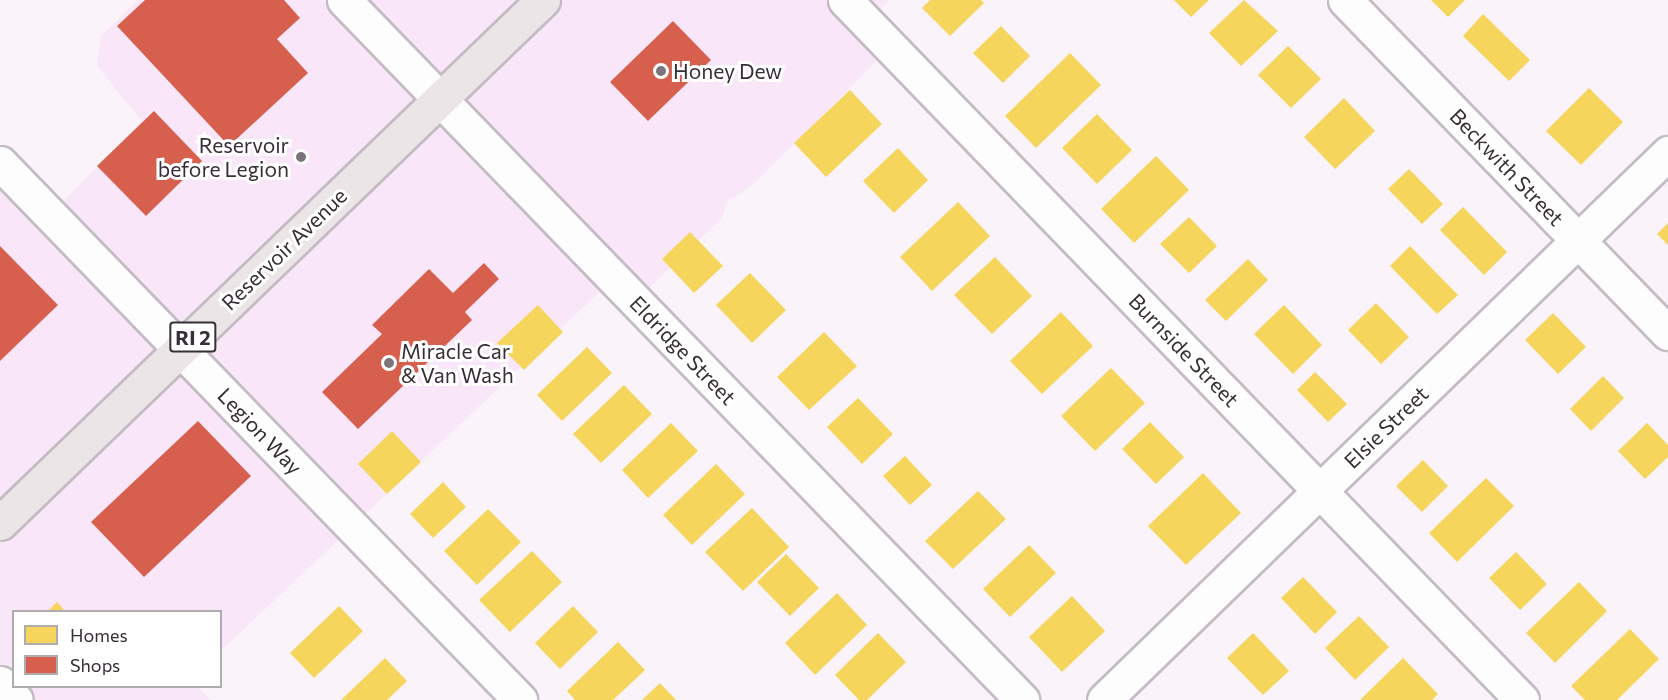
<!DOCTYPE html>
<html>
<head>
<meta charset="utf-8">
<style>
  body { margin:0 }
  #map { position:relative; width:1668px; height:700px; overflow:hidden; background:#faf3fa; font-family:Commissioner,sans-serif }
  div>[style] { position:absolute }
  [style*='--x'] { left:calc(var(--x)*1px); top:calc(var(--y)*1px); width:calc(var(--w)*1px); rotate:calc(var(--a)*1deg) }
  .built>* { inset:0; background:#f9e7f9 }
  .homes>* { inset:0; background:#f6d55c }
  .shops>* { inset:0; background:#d6604d }
  .roads { filter:drop-shadow(2px 0 #c3bcc3) drop-shadow(-2px 0 #c3bcc3) drop-shadow(0 2px #c3bcc3) drop-shadow(0 -2px #c3bcc3) }
  .minor>* { height:33px; margin:-16.5px; padding:0 16.5px; transform-origin:16.5px; border-radius:16.5px; background:#fefdfe }
  .major>* { height:33px; margin:-16.5px; padding:0 16.5px; transform-origin:16.5px; border-radius:16.5px; background:#ece5e7 }
  .dots>* { width:16px; height:16px; translate:-50% -50%; box-sizing:border-box; border:3px solid #fff; border-radius:50% }
  span { translate:-50% -50%; white-space:nowrap; text-align:center; line-height:1.15; -webkit-text-stroke:6px #fff; paint-order:stroke }
  .shield-label span { padding:2px 4px; background:#fff; border:2px solid; border-radius:4px; -webkit-text-stroke-width:0 }
  .shield-label { font-size:20px; color:#362f36; font-weight:700 }
  .poi-label { font-size:21px; color:#362f36 }
  .left { translate:0 -50%; text-align:left }
  .right { translate:-100% -50%; text-align:right }
  .street-label { font-size:21px; color:#362f36 }
  .legend { position:absolute; left:12px; top:610px; width:210px; height:78px; box-sizing:border-box; background:#fff; border:2px solid #afacaf; margin:0; padding:8px 10px; list-style:none; font-size:18px; color:#362f36 }
  .legend li { display:flex; align-items:center; gap:12px; height:30px }
  .legend b { width:30px; border:2px solid #afacaf }
</style>
</head>
<body>
<div id="map">
  <div class="built">
    <div style="clip-path:polygon(138px 0,890px 0,868px 22px,889px 49px,754px 184px,727px 202px,722px 218px,636px 301px,609px 283px,221px 651px,220px 612px,14px 612px,14px 686px,198px 687px,211px 700px,0 700px,0 162px,58px 207px,142px 121px,97px 66px,101px 36px)"></div>
  </div>
  <div class="homes">
    <div style="clip-path:polygon(930px 0,981px 0,984px 3px,950px 36px,922px 8px)"></div>
    <div style="clip-path:polygon(1174px 0,1209px 0,1191px 17px)"></div>
    <div style="clip-path:polygon(1244px 0,1278px 31px,1241px 66px,1209px 33px)"></div>
    <div style="clip-path:polygon(1431px 0,1465px 0,1448px 17px)"></div>
    <div style="clip-path:polygon(1483px 14px,1530px 60px,1509px 81px,1463px 36px)"></div>
    <div style="clip-path:polygon(1001px 26px,1030px 56px,1003px 83px,973px 53px)"></div>
    <div style="clip-path:polygon(1288px 46px,1321px 79px,1291px 108px,1258px 75px)"></div>
    <div style="clip-path:polygon(1070px 53px,1101px 85px,1036px 148px,1005px 116px)"></div>
    <div style="clip-path:polygon(1589px 88px,1623px 122px,1581px 165px,1546px 131px)"></div>
    <div style="clip-path:polygon(850px 90px,882px 124px,826px 177px,794px 143px)"></div>
    <div style="clip-path:polygon(1344px 98px,1375px 131px,1335px 169px,1304px 137px)"></div>
    <div style="clip-path:polygon(1097px 114px,1132px 150px,1097px 184px,1062px 148px)"></div>
    <div style="clip-path:polygon(898px 148px,928px 180px,894px 213px,863px 181px)"></div>
    <div style="clip-path:polygon(1156px 156px,1189px 190px,1134px 243px,1101px 209px)"></div>
    <div style="clip-path:polygon(1409px 169px,1443px 204px,1422px 224px,1388px 189px)"></div>
    <div style="clip-path:polygon(958px 202px,990px 236px,932px 291px,900px 257px)"></div>
    <div style="clip-path:polygon(1463px 207px,1507px 252px,1484px 275px,1440px 230px)"></div>
    <div style="clip-path:polygon(1189px 217px,1217px 246px,1189px 273px,1160px 244px)"></div>
    <div style="clip-path:polygon(1668px 223px,1668px 245px,1657px 234px)"></div>
    <div style="clip-path:polygon(690px 232px,723px 266px,694px 293px,662px 259px)"></div>
    <div style="clip-path:polygon(1410px 246px,1458px 295px,1437px 314px,1390px 266px)"></div>
    <div style="clip-path:polygon(995px 257px,1032px 296px,992px 334px,954px 295px)"></div>
    <div style="clip-path:polygon(1248px 259px,1268px 280px,1226px 321px,1205px 300px)"></div>
    <div style="clip-path:polygon(750px 273px,786px 310px,752px 343px,716px 305px)"></div>
    <div style="clip-path:polygon(1376px 303px,1409px 337px,1381px 364px,1348px 330px)"></div>
    <div style="clip-path:polygon(538px 305px,563px 332px,524px 370px,497px 343px)"></div>
    <div style="clip-path:polygon(1284px 305px,1322px 345px,1293px 374px,1254px 334px)"></div>
    <div style="clip-path:polygon(1061px 312px,1093px 346px,1042px 394px,1010px 361px)"></div>
    <div style="clip-path:polygon(1553px 313px,1586px 347px,1558px 374px,1525px 340px)"></div>
    <div style="clip-path:polygon(824px 332px,857px 366px,809px 410px,777px 377px)"></div>
    <div style="clip-path:polygon(587px 347px,612px 373px,562px 421px,537px 395px)"></div>
    <div style="clip-path:polygon(1111px 368px,1145px 403px,1095px 451px,1061px 416px)"></div>
    <div style="clip-path:polygon(1315px 372px,1347px 404px,1328px 422px,1297px 390px)"></div>
    <div style="clip-path:polygon(1603px 376px,1624px 398px,1591px 431px,1570px 409px)"></div>
    <div style="clip-path:polygon(624px 385px,652px 414px,601px 463px,573px 434px)"></div>
    <div style="clip-path:polygon(858px 398px,893px 434px,862px 464px,827px 427px)"></div>
    <div style="clip-path:polygon(1150px 422px,1184px 457px,1156px 484px,1122px 449px)"></div>
    <div style="clip-path:polygon(671px 423px,698px 451px,648px 498px,622px 470px)"></div>
    <div style="clip-path:polygon(1647px 423px,1668px 445px,1668px 457px,1645px 479px,1618px 451px)"></div>
    <div style="clip-path:polygon(392px 431px,421px 462px,387px 494px,358px 464px)"></div>
    <div style="clip-path:polygon(905px 456px,932px 485px,910px 505px,883px 476px)"></div>
    <div style="clip-path:polygon(1423px 460px,1448px 486px,1422px 512px,1396px 486px)"></div>
    <div style="clip-path:polygon(716px 464px,745px 494px,692px 545px,663px 515px)"></div>
    <div style="clip-path:polygon(1203px 473px,1241px 513px,1186px 565px,1148px 526px)"></div>
    <div style="clip-path:polygon(1486px 478px,1514px 506px,1457px 562px,1429px 533px)"></div>
    <div style="clip-path:polygon(443px 482px,466px 507px,433px 538px,410px 514px)"></div>
    <div style="clip-path:polygon(978px 491px,1006px 519px,953px 569px,925px 541px)"></div>
    <div style="clip-path:polygon(752px 508px,789px 547px,743px 591px,705px 552px)"></div>
    <div style="clip-path:polygon(488px 509px,521px 542px,477px 585px,444px 551px)"></div>
    <div style="clip-path:polygon(1029px 545px,1056px 573px,1010px 617px,983px 589px)"></div>
    <div style="clip-path:polygon(532px 551px,562px 582px,510px 632px,479px 600px)"></div>
    <div style="clip-path:polygon(1516px 552px,1547px 584px,1520px 610px,1489px 578px)"></div>
    <div style="clip-path:polygon(786px 554px,819px 588px,790px 616px,757px 582px)"></div>
    <div style="clip-path:polygon(1303px 577px,1337px 612px,1315px 634px,1281px 598px)"></div>
    <div style="clip-path:polygon(1579px 582px,1607px 611px,1555px 663px,1526px 633px)"></div>
    <div style="clip-path:polygon(837px 593px,867px 625px,815px 675px,785px 643px)"></div>
    <div style="clip-path:polygon(1072px 596px,1105px 631px,1062px 672px,1029px 637px)"></div>
    <div style="clip-path:polygon(57px 602px,66px 612px,47px 612px)"></div>
    <div style="clip-path:polygon(339px 606px,363px 631px,314px 678px,290px 653px)"></div>
    <div style="clip-path:polygon(573px 606px,598px 632px,560px 669px,535px 643px)"></div>
    <div style="clip-path:polygon(1359px 616px,1389px 647px,1355px 680px,1325px 648px)"></div>
    <div style="clip-path:polygon(1630px 629px,1659px 659px,1617px 700px,1585px 700px,1571px 686px)"></div>
    <div style="clip-path:polygon(878px 633px,906px 662px,867px 700px,859px 700px,835px 675px)"></div>
    <div style="clip-path:polygon(1253px 633px,1289px 671px,1263px 695px,1227px 658px)"></div>
    <div style="clip-path:polygon(618px 642px,645px 670px,613px 700px,575px 700px,567px 691px)"></div>
    <div style="clip-path:polygon(385px 658px,407px 681px,387px 700px,341px 700px)"></div>
    <div style="clip-path:polygon(1403px 658px,1438px 694px,1432px 700px,1360px 700px)"></div>
    <div style="clip-path:polygon(660px 683px,676px 700px,642px 700px)"></div>
  </div>
  <div class="shops">
    <div style="clip-path:polygon(145px 0,284px 0,300px 18px,277px 39px,308px 73px,229px 146px,117px 26px)"></div>
    <div style="clip-path:polygon(673px 21px,711px 60px,648px 121px,610px 82px)"></div>
    <div style="clip-path:polygon(154px 111px,202px 161px,146px 216px,97px 166px)"></div>
    <div style="clip-path:polygon(0 246px,58px 305px,0 361px)"></div>
    <div style="clip-path:polygon(484px 263px,499px 279px,465px 312px,472px 320px,358px 429px,322px 392px,382px 334px,372px 325px,429px 269px,453px 293px)"></div>
    <div style="clip-path:polygon(198px 421px,251px 476px,144px 577px,91px 522px)"></div>
  </div>
  <div class="roads">
    <div class="minor">
      <div style="--x:344;--y:0;--w:975;--a:45.91"></div>
      <div style="--x:845;--y:0;--w:974;--a:45.96"></div>
      <div style="--x:1345;--y:0;--w:464;--a:45.9"></div>
      <div style="--x:0;--y:163;--w:748;--a:45.92"></div>
      <div style="--x:0;--y:683;--w:23;--a:47"></div>
      <div style="--x:1104;--y:700;--w:786;--a:-44.12"></div>
    </div>
    <div class="major">
      <div style="--x:0;--y:523;--w:754;--a:-43.93"></div>
    </div>
  </div>
  <div class="dots">
    <div style="left:661px;top:71px;background:#7b747b"></div>
    <div style="left:301px;top:157px;background:#7b747b"></div>
    <div style="left:389px;top:363px;background:#7b747b"></div>
  </div>
  <div class="shield-label">
    <span style="left:193px;top:337px">RI 2</span>
  </div>
  <div class="poi-label">
    <span class="left" style="left:673px;top:71px">Honey Dew</span>
    <span class="right" style="left:289px;top:157px">Reservoir<br>before Legion</span>
    <span class="left" style="left:401px;top:363px">Miracle Car<br>&amp; Van Wash</span>
  </div>
  <div class="street-label">
    <span style="left:1507px;top:167px;rotate:46deg">Beckwith Street</span>
    <span style="left:284px;top:249px;rotate:-44deg">Reservoir Avenue</span>
    <span style="left:683px;top:350px;rotate:46deg">Eldridge Street</span>
    <span style="left:1184px;top:350px;rotate:46deg">Burnside Street</span>
    <span style="left:1386px;top:427px;rotate:-44deg">Elsie Street</span>
    <span style="left:260px;top:431px;rotate:46deg">Legion Way</span>
  </div>
  <ul class="legend">
  <li><b style="height:16px;background:#f6d55c"></b>Homes</li>
  <li><b style="height:16px;background:#d6604d"></b>Shops</li>
  </ul>
</div>
</body>
</html>
